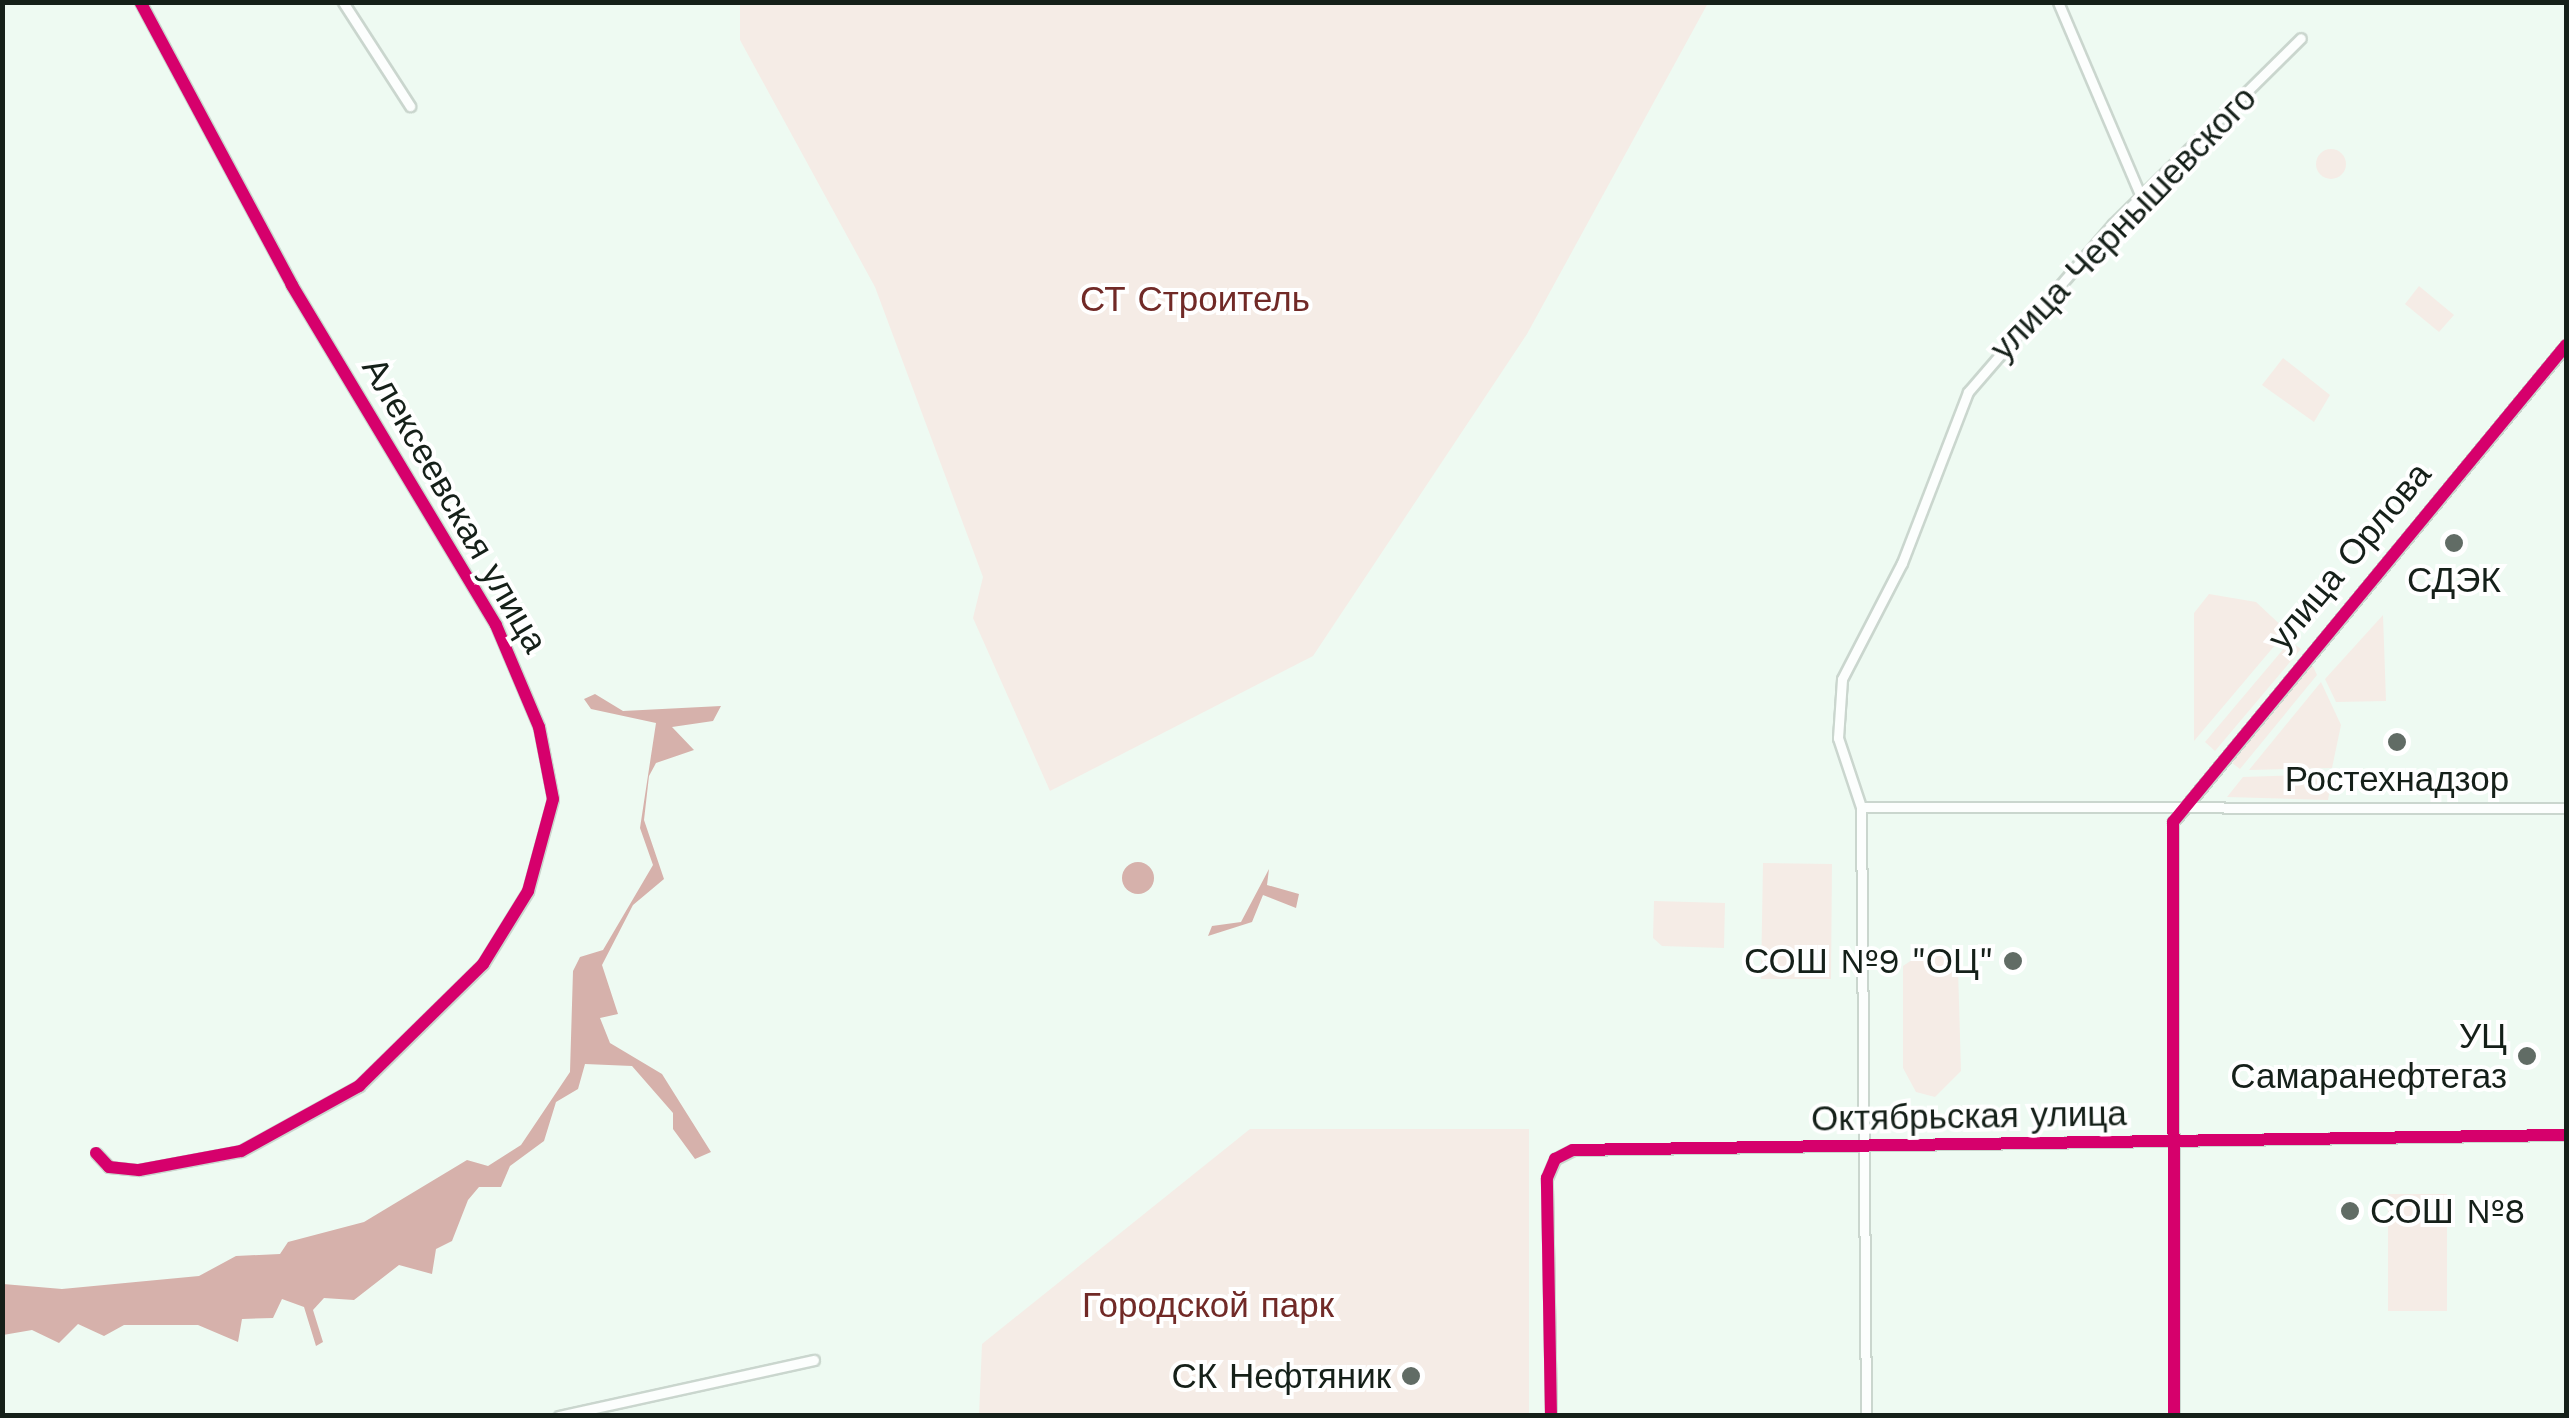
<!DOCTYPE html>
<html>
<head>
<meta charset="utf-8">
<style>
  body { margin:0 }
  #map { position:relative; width:2569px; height:1418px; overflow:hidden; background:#eefaf2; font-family:"Work Sans",sans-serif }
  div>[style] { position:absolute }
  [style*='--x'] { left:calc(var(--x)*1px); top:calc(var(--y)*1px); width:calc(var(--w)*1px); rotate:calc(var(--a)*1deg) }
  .green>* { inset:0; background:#f5ece6 }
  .round { border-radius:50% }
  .water>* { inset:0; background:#d6b1ab }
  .roads { filter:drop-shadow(2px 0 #cad6ce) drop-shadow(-2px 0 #cad6ce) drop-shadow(0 2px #cad6ce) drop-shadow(0 -2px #cad6ce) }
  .minor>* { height:9px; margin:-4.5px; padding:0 4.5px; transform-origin:4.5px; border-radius:4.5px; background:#fcfefd }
  .cycleway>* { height:12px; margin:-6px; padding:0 6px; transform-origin:6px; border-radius:6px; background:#d6006c }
  .dots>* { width:28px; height:28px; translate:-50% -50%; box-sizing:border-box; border:5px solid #fff; border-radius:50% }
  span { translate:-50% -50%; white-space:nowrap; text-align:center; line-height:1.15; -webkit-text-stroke:8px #fff; paint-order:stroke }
  .street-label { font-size:35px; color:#152019 }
  .park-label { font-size:35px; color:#712a27 }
  .poi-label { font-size:35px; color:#152019 }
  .right { translate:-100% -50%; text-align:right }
  .left { translate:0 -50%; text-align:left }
  .frame { position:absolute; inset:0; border:5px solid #152019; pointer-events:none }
</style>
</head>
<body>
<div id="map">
  <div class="green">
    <div style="clip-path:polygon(740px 3px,740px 2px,1708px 3px,1527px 334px,1313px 656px,1050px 791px,973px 618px,983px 577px,875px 287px,740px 40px)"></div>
    <div class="round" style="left:2316px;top:149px;width:30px;height:30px"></div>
    <div style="clip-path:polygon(2419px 286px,2454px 315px,2439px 332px,2405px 304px)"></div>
    <div style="clip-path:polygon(2283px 358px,2330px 395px,2314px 422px,2262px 385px)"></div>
    <div style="clip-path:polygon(2209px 594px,2256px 602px,2287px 631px,2194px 741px,2194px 613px)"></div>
    <div style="clip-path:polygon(2383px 615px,2386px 701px,2336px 702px,2325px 679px)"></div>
    <div style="clip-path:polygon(2290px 641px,2301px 649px,2215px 751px,2205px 742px)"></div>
    <div style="clip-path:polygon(2312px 664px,2317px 675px,2240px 769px,2232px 763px)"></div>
    <div style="clip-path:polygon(2321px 682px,2341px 725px,2332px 768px,2249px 770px)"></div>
    <div style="clip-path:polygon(2333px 774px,2328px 800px,2227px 797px,2243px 777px)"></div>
    <div style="clip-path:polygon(1763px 863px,1832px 864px,1831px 979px,1761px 979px)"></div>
    <div style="clip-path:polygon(1654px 901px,1725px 903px,1724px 948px,1662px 946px,1653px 938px)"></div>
    <div style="clip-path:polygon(1931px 947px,1958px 968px,1961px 1071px,1935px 1097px,1916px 1092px,1903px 1068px,1903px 966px)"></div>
    <div style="clip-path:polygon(1250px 1129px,1529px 1129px,1529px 1415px,979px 1415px,982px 1344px)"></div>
    <div style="clip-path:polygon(2388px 1194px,2447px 1194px,2447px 1311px,2388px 1311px)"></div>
  </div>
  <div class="water">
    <div style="clip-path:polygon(595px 694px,623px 711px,721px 706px,713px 721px,672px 727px,694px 750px,656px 763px,649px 776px,644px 820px,664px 879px,633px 905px,602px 965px,618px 1014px,600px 1018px,610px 1043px,662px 1074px,711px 1152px,695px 1159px,673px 1129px,673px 1113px,632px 1066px,585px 1064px,578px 1089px,556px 1102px,544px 1141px,510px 1166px,501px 1187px,479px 1187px,468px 1200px,452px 1241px,436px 1249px,432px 1274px,399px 1265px,354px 1300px,324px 1298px,313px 1310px,323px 1342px,316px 1346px,304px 1307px,282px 1299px,273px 1318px,242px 1319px,238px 1342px,198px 1325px,124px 1325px,104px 1336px,78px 1324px,59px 1343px,32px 1330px,3px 1335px,3px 1284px,62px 1289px,199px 1276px,236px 1256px,280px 1254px,288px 1242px,364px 1222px,467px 1160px,488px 1166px,521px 1145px,570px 1072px,573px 971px,580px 957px,603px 950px,653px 865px,640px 828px,656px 723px,591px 709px,584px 699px)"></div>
    <div class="round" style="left:1122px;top:862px;width:32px;height:32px"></div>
    <div style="clip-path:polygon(1269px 869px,1267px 885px,1299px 894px,1296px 908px,1263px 895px,1252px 922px,1208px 936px,1212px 926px,1241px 922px)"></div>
  </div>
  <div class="roads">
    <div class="minor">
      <div style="--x:343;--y:2;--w:124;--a:57.2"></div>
      <div style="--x:2058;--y:2;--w:212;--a:66.9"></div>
      <div style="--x:1861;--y:807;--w:73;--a:-108.4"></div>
      <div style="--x:1838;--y:738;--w:59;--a:-86.1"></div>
      <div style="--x:1842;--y:679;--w:131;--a:-62.7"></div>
      <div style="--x:1902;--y:563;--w:183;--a:-68.9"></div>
      <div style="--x:1968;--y:392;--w:222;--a:-49.2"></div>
      <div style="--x:2113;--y:224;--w:264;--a:-44.7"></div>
      <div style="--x:1861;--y:807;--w:705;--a:0.08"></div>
      <div style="--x:1861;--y:807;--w:609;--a:89.53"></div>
      <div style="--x:96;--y:1153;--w:19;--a:47"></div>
      <div style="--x:109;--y:1167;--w:30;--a:6"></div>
      <div style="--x:139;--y:1170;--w:104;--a:-10.6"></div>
      <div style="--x:241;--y:1151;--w:135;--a:-28.8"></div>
      <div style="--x:359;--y:1086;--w:174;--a:-44.5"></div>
      <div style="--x:483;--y:964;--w:86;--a:-58.3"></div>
      <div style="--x:528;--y:891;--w:95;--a:-74.8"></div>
      <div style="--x:553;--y:799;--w:73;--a:-101"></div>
      <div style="--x:539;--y:727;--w:111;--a:-112.9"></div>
      <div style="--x:496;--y:625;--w:397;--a:-121"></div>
      <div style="--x:292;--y:285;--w:321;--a:-118.2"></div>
      <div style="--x:559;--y:1416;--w:261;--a:-12.4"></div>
      <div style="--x:1551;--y:1416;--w:238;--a:-91"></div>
      <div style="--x:1547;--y:1178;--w:21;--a:-67"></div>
      <div style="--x:1555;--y:1159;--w:20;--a:-27"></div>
      <div style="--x:1573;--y:1150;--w:993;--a:-0.87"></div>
      <div style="--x:2174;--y:1416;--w:594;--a:-90.1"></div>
      <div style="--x:2173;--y:822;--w:618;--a:-50.51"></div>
    </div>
  </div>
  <div class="cycleway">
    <div style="--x:96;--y:1153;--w:19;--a:47"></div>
    <div style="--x:109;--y:1167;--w:30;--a:6"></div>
    <div style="--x:139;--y:1170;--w:104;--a:-10.6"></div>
    <div style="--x:241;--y:1151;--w:135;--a:-28.8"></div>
    <div style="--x:359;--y:1086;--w:174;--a:-44.5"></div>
    <div style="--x:483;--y:964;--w:86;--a:-58.3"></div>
    <div style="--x:528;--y:891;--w:95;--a:-74.8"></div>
    <div style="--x:553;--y:799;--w:73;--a:-101"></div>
    <div style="--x:539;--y:727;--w:111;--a:-112.9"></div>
    <div style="--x:496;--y:625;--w:397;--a:-121"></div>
    <div style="--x:292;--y:285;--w:321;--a:-118.2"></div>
    <div style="--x:1551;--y:1416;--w:238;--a:-91"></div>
    <div style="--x:1547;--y:1178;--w:21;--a:-67"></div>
    <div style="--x:1555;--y:1159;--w:20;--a:-27"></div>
    <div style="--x:1573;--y:1150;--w:993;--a:-0.87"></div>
    <div style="--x:2174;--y:1416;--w:594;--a:-90.1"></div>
    <div style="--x:2173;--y:822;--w:618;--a:-50.51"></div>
  </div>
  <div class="dots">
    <div style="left:2454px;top:543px;background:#616c65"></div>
    <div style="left:2397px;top:742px;background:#616c65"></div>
    <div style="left:2013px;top:961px;background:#616c65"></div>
    <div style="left:2527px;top:1056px;background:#616c65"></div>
    <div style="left:2350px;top:1211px;background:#616c65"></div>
    <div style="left:1411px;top:1376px;background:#616c65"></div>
  </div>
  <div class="street-label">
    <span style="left:2123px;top:223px;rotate:-46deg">улица Чернышевского</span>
    <span style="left:455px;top:505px;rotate:60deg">Алексеевская улица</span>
    <span style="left:2349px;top:556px;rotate:-50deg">улица Орлова</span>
    <span style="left:1969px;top:1116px;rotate:-1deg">Октябрьская улица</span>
  </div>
  <div class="park-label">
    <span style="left:1195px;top:299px">СТ Строитель</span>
    <span style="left:1208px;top:1305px">Городской парк</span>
  </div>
  <div class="poi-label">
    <span style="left:2454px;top:580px">СДЭК</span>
    <span style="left:2397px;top:779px">Ростехнадзор</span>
    <span class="right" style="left:1993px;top:961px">СОШ №9 "ОЦ"</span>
    <span class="right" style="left:2507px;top:1056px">УЦ<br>Самаранефтегаз</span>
    <span class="left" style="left:2370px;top:1211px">СОШ №8</span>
    <span class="right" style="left:1391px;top:1376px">СК Нефтяник</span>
  </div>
  <div class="frame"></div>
</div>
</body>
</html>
